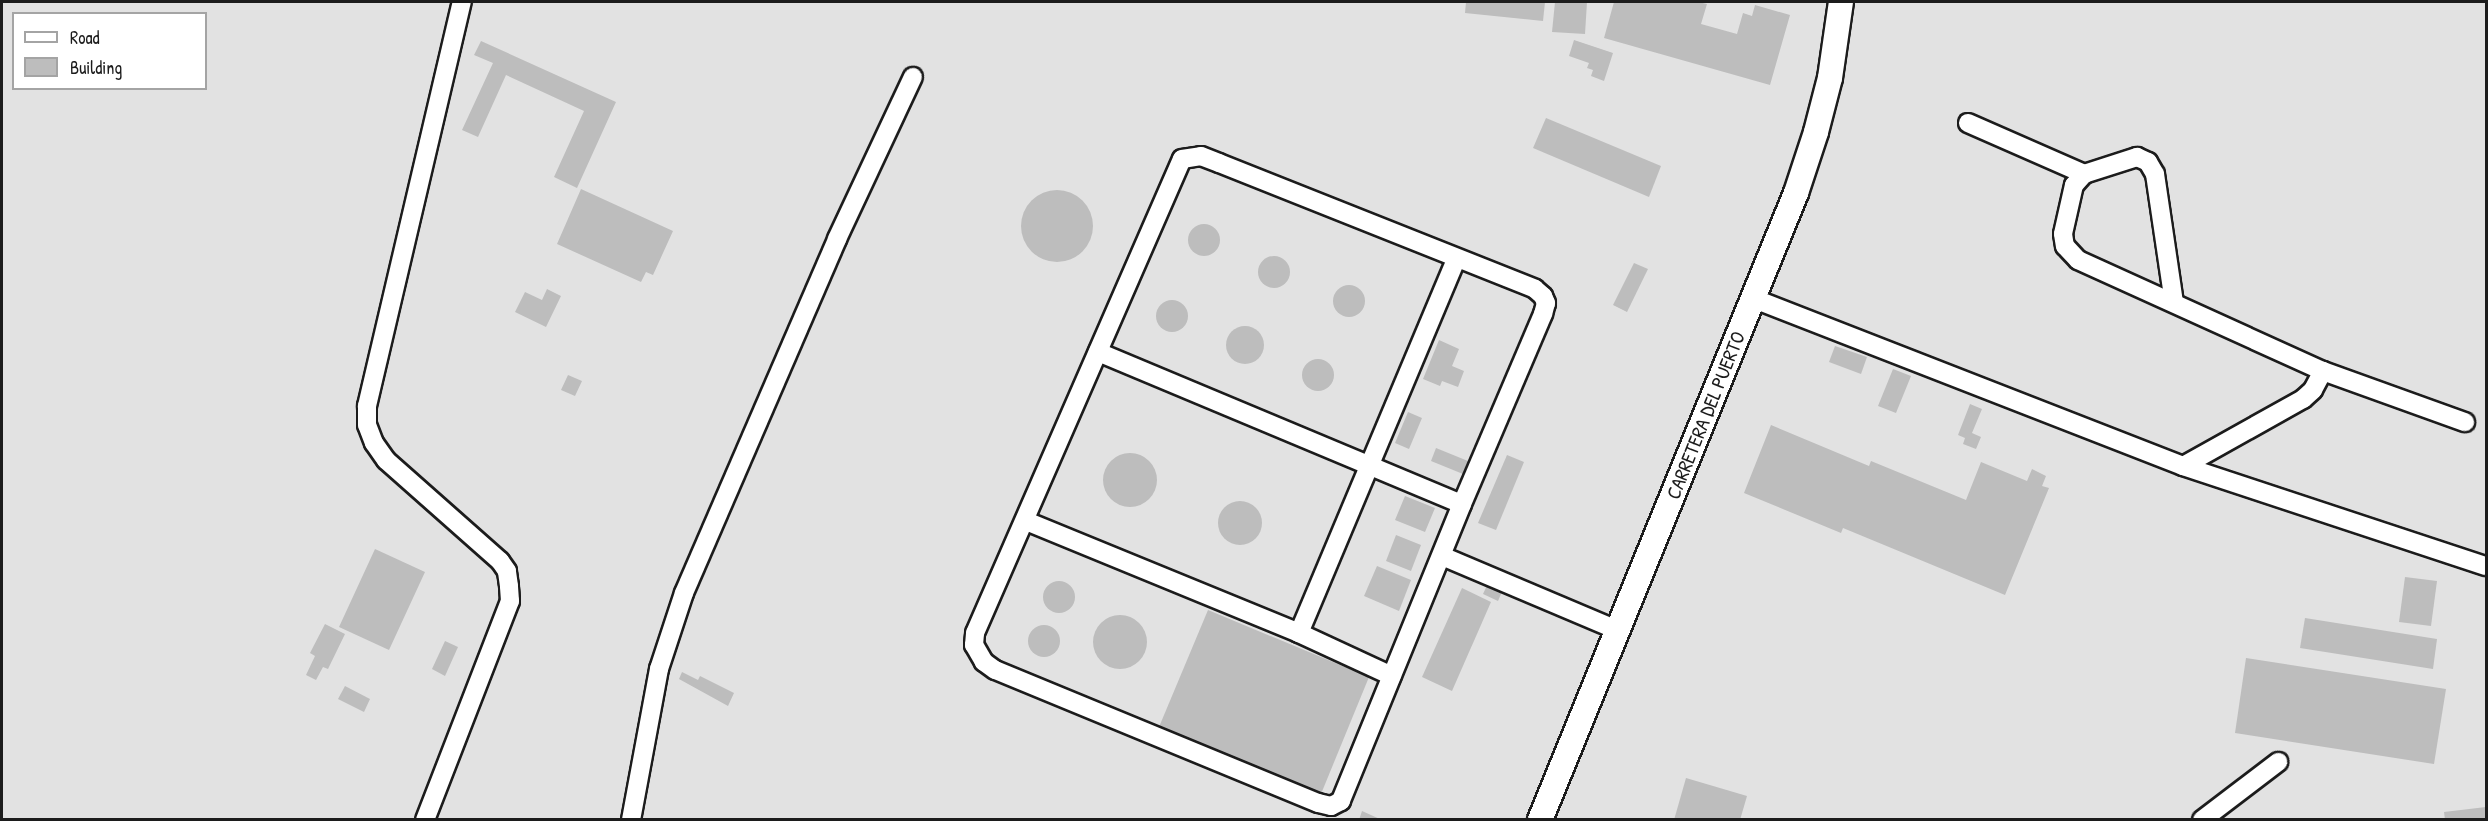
<!DOCTYPE html>
<html>
<head>
<meta charset="utf-8">
<style>
  body { margin:0 }
  #map { position:relative; width:2488px; height:821px; overflow:hidden; background:#f2f2f2; font-family:"Patrick Hand",sans-serif }
  div>[style] { position:absolute }
  [style*='--x'] { left:calc(var(--x)*1px); top:calc(var(--y)*1px); width:calc(var(--w)*1px); rotate:calc(var(--a)*1deg) }
  .built>* { inset:0; background:#e2e2e2 }
  .building>* { inset:0; background:#bdbdbd }
  .round { border-radius:50% }
  .roads { filter:drop-shadow(2px 0 #1c1c1c) drop-shadow(-2px 0 #1c1c1c) drop-shadow(0 2px #1c1c1c) drop-shadow(0 -2px #1c1c1c) }
  .minor>* { height:18px; margin:-9px; padding:0 9px; transform-origin:9px; border-radius:9px; background:#fff }
  .major>* { height:24px; margin:-12px; padding:0 12px; transform-origin:12px; border-radius:12px; background:#fff }
  span { translate:-50% -50%; white-space:nowrap; text-align:center; line-height:1.15; -webkit-text-stroke:6px #fff; paint-order:stroke }
  .street-label { font-size:20px; color:#1c1c1c }
  .frame { position:absolute; inset:0; border:3px solid #1c1c1c; pointer-events:none }
  .legend { position:absolute; left:12px; top:12px; width:195px; height:78px; box-sizing:border-box; background:#fff; border:2px solid #a4a4a4; margin:0; padding:8px 10px; list-style:none; font-size:18px; color:#1c1c1c }
  .legend li { display:flex; align-items:center; gap:12px; height:30px }
  .legend b { width:30px; border:2px solid #a4a4a4 }
</style>
</head>
<body>
<div id="map">
  <div class="built">
    <div style="clip-path:polygon(evenodd,2px 2px,2486px 2px,2486px 819px,2px 819px,2px 2px,14px 14px,206px 14px,206px 88px,14px 88px,14px 14px)"></div>
  </div>
  <div class="building">
    <div style="clip-path:polygon(1466px 2px,1545px 2px,1543px 21px,1465px 13px)"></div>
    <div style="clip-path:polygon(1555px 2px,1587px 2px,1585px 34px,1552px 32px)"></div>
    <div style="clip-path:polygon(1614px 2px,1698px 2px,1707px 4px,1701px 24px,1737px 34px,1743px 13px,1752px 16px,1755px 5px,1790px 15px,1770px 85px,1604px 38px)"></div>
    <div style="clip-path:polygon(1574px 40px,1613px 53px,1604px 81px,1591px 76px,1593px 70px,1587px 68px,1589px 63px,1569px 56px)"></div>
    <div style="clip-path:polygon(481px 41px,616px 102px,577px 188px,554px 177px,584px 111px,506px 75px,478px 137px,462px 130px,493px 63px,474px 55px)"></div>
    <div style="clip-path:polygon(1546px 118px,1661px 166px,1649px 197px,1533px 148px)"></div>
    <div style="clip-path:polygon(581px 189px,673px 231px,653px 275px,646px 272px,641px 282px,557px 244px)"></div>
    <div class="round" style="left:1021px;top:190px;width:72px;height:72px"></div>
    <div class="round" style="left:1188px;top:224px;width:32px;height:32px"></div>
    <div class="round" style="left:1258px;top:256px;width:32px;height:32px"></div>
    <div style="clip-path:polygon(1634px 263px,1648px 269px,1627px 312px,1613px 305px)"></div>
    <div class="round" style="left:1333px;top:285px;width:32px;height:32px"></div>
    <div style="clip-path:polygon(547px 289px,561px 296px,546px 327px,515px 312px,525px 292px,542px 300px)"></div>
    <div class="round" style="left:1156px;top:300px;width:32px;height:32px"></div>
    <div class="round" style="left:1226px;top:326px;width:38px;height:38px"></div>
    <div style="clip-path:polygon(1439px 340px,1459px 349px,1452px 366px,1464px 371px,1458px 387px,1442px 381px,1440px 386px,1423px 379px)"></div>
    <div style="clip-path:polygon(1835px 346px,1867px 357px,1861px 374px,1829px 362px)"></div>
    <div class="round" style="left:1302px;top:359px;width:32px;height:32px"></div>
    <div style="clip-path:polygon(1893px 369px,1911px 376px,1896px 413px,1878px 406px)"></div>
    <div style="clip-path:polygon(568px 375px,582px 381px,575px 396px,561px 390px)"></div>
    <div style="clip-path:polygon(1970px 404px,1982px 409px,1972px 433px,1981px 437px,1976px 449px,1963px 444px,1965px 438px,1958px 435px)"></div>
    <div style="clip-path:polygon(1408px 412px,1422px 418px,1409px 449px,1395px 443px)"></div>
    <div style="clip-path:polygon(1771px 425px,1869px 466px,1871px 461px,1966px 500px,1981px 462px,2027px 481px,2032px 469px,2046px 476px,2042px 486px,2049px 488px,2005px 595px,1843px 528px,1841px 533px,1744px 493px)"></div>
    <div style="clip-path:polygon(1436px 448px,1468px 461px,1463px 474px,1431px 461px)"></div>
    <div class="round" style="left:1103px;top:453px;width:54px;height:54px"></div>
    <div style="clip-path:polygon(1507px 455px,1524px 462px,1496px 530px,1478px 523px)"></div>
    <div style="clip-path:polygon(1405px 496px,1435px 508px,1425px 532px,1395px 520px)"></div>
    <div class="round" style="left:1218px;top:501px;width:44px;height:44px"></div>
    <div style="clip-path:polygon(1396px 535px,1421px 545px,1411px 571px,1386px 561px)"></div>
    <div style="clip-path:polygon(375px 549px,425px 572px,389px 650px,339px 627px)"></div>
    <div style="clip-path:polygon(1377px 566px,1411px 580px,1399px 611px,1364px 596px)"></div>
    <div style="clip-path:polygon(2405px 577px,2437px 581px,2431px 626px,2399px 622px)"></div>
    <div style="clip-path:polygon(1489px 581px,1504px 587px,1498px 601px,1483px 594px)"></div>
    <div class="round" style="left:1043px;top:581px;width:32px;height:32px"></div>
    <div style="clip-path:polygon(1462px 588px,1491px 602px,1452px 691px,1422px 677px)"></div>
    <div style="clip-path:polygon(1208px 610px,1369px 677px,1321px 794px,1159px 727px)"></div>
    <div class="round" style="left:1093px;top:615px;width:54px;height:54px"></div>
    <div style="clip-path:polygon(2305px 618px,2437px 639px,2433px 669px,2300px 648px)"></div>
    <div style="clip-path:polygon(325px 624px,345px 634px,328px 669px,323px 667px,316px 680px,306px 675px,315px 656px,310px 653px)"></div>
    <div class="round" style="left:1028px;top:625px;width:32px;height:32px"></div>
    <div style="clip-path:polygon(445px 641px,458px 647px,445px 676px,432px 669px)"></div>
    <div style="clip-path:polygon(2246px 658px,2446px 689px,2434px 764px,2235px 733px)"></div>
    <div style="clip-path:polygon(682px 672px,698px 680px,700px 676px,734px 693px,728px 706px,679px 679px)"></div>
    <div style="clip-path:polygon(345px 686px,370px 699px,364px 712px,338px 699px)"></div>
    <div style="clip-path:polygon(1686px 778px,1747px 796px,1740px 820px,1674px 820px)"></div>
    <div style="clip-path:polygon(2486px 807px,2486px 820px,2445px 820px,2444px 812px)"></div>
    <div style="clip-path:polygon(1362px 811px,1382px 820px,1359px 820px)"></div>
  </div>
  <div class="roads">
    <div class="minor">
      <div style="--x:1968;--y:123;--w:127;--a:23.7"></div>
      <div style="--x:2084;--y:174;--w:56;--a:-17.8"></div>
      <div style="--x:2137;--y:157;--w:12;--a:24"></div>
      <div style="--x:2148;--y:162;--w:14;--a:60"></div>
      <div style="--x:2155;--y:174;--w:130;--a:81.6"></div>
      <div style="--x:2084;--y:174;--w:15;--a:132"></div>
      <div style="--x:2074;--y:185;--w:50;--a:102.7"></div>
      <div style="--x:2063;--y:234;--w:12;--a:81"></div>
      <div style="--x:2065;--y:246;--w:19;--a:47"></div>
      <div style="--x:2078;--y:260;--w:269;--a:24.4"></div>
      <div style="--x:2323;--y:371;--w:21;--a:118"></div>
      <div style="--x:2313;--y:390;--w:13;--a:138"></div>
      <div style="--x:2303;--y:399;--w:137;--a:150.8"></div>
      <div style="--x:1752;--y:298;--w:463;--a:21.3"></div>
      <div style="--x:2183;--y:466;--w:319;--a:18.3"></div>
      <div style="--x:1098;--y:352;--w:394;--a:22.7"></div>
      <div style="--x:1462;--y:504;--w:321;--a:112.2"></div>
      <div style="--x:1341;--y:801;--w:11;--a:153"></div>
      <div style="--x:1331;--y:806;--w:13;--a:-167"></div>
      <div style="--x:1318;--y:803;--w:349;--a:-157.6"></div>
      <div style="--x:995;--y:670;--w:14;--a:-144"></div>
      <div style="--x:984;--y:662;--w:20;--a:-120"></div>
      <div style="--x:974;--y:645;--w:12;--a:-85"></div>
      <div style="--x:975;--y:633;--w:517;--a:-66.41"></div>
      <div style="--x:1182;--y:159;--w:19;--a:-9"></div>
      <div style="--x:1201;--y:156;--w:19;--a:21"></div>
      <div style="--x:1219;--y:163;--w:340;--a:21.7"></div>
      <div style="--x:1535;--y:289;--w:11;--a:41"></div>
      <div style="--x:1543;--y:296;--w:8;--a:67"></div>
      <div style="--x:1546;--y:303;--w:11;--a:105"></div>
      <div style="--x:1543;--y:314;--w:207;--a:113.1"></div>
      <div style="--x:2323;--y:371;--w:151;--a:19.8"></div>
      <div style="--x:1026;--y:521;--w:295;--a:22.3"></div>
      <div style="--x:1299;--y:633;--w:102;--a:24.8"></div>
      <div style="--x:1442;--y:556;--w:190;--a:22.9"></div>
      <div style="--x:1299;--y:633;--w:406;--a:-67.2"></div>
      <div style="--x:425;--y:820;--w:235;--a:-68.8"></div>
      <div style="--x:510;--y:601;--w:15;--a:-94"></div>
      <div style="--x:509;--y:586;--w:15;--a:-98"></div>
      <div style="--x:507;--y:571;--w:12;--a:-125"></div>
      <div style="--x:500;--y:561;--w:152;--a:-138.5"></div>
      <div style="--x:386;--y:460;--w:21;--a:-125"></div>
      <div style="--x:374;--y:443;--w:19;--a:-111"></div>
      <div style="--x:367;--y:425;--w:19;--a:-90"></div>
      <div style="--x:367;--y:406;--w:415;--a:-76.8"></div>
      <div style="--x:631;--y:820;--w:154;--a:-79.5"></div>
      <div style="--x:659;--y:669;--w:80;--a:-71.8"></div>
      <div style="--x:684;--y:593;--w:386;--a:-66.6"></div>
      <div style="--x:837;--y:239;--w:179;--a:-64.9"></div>
      <div style="--x:2202;--y:820;--w:96;--a:-37.3"></div>
    </div>
    <div class="major">
      <div style="--x:1540;--y:820;--w:677;--a:-67.79"></div>
      <div style="--x:1796;--y:193;--w:64;--a:-71.8"></div>
      <div style="--x:1816;--y:132;--w:56;--a:-75.5"></div>
      <div style="--x:1830;--y:78;--w:77;--a:-81.8"></div>
    </div>
  </div>
  <div class="street-label">
    <span style="left:1705px;top:415px;rotate:-68deg">CARRETERA DEL PUERTO</span>
  </div>
  <div class="frame"></div>
  <ul class="legend">
  <li><b style="height:8px;background:#fff"></b>Road</li>
  <li><b style="height:16px;background:#bdbdbd"></b>Building</li>
  </ul>
</div>
</body>
</html>
